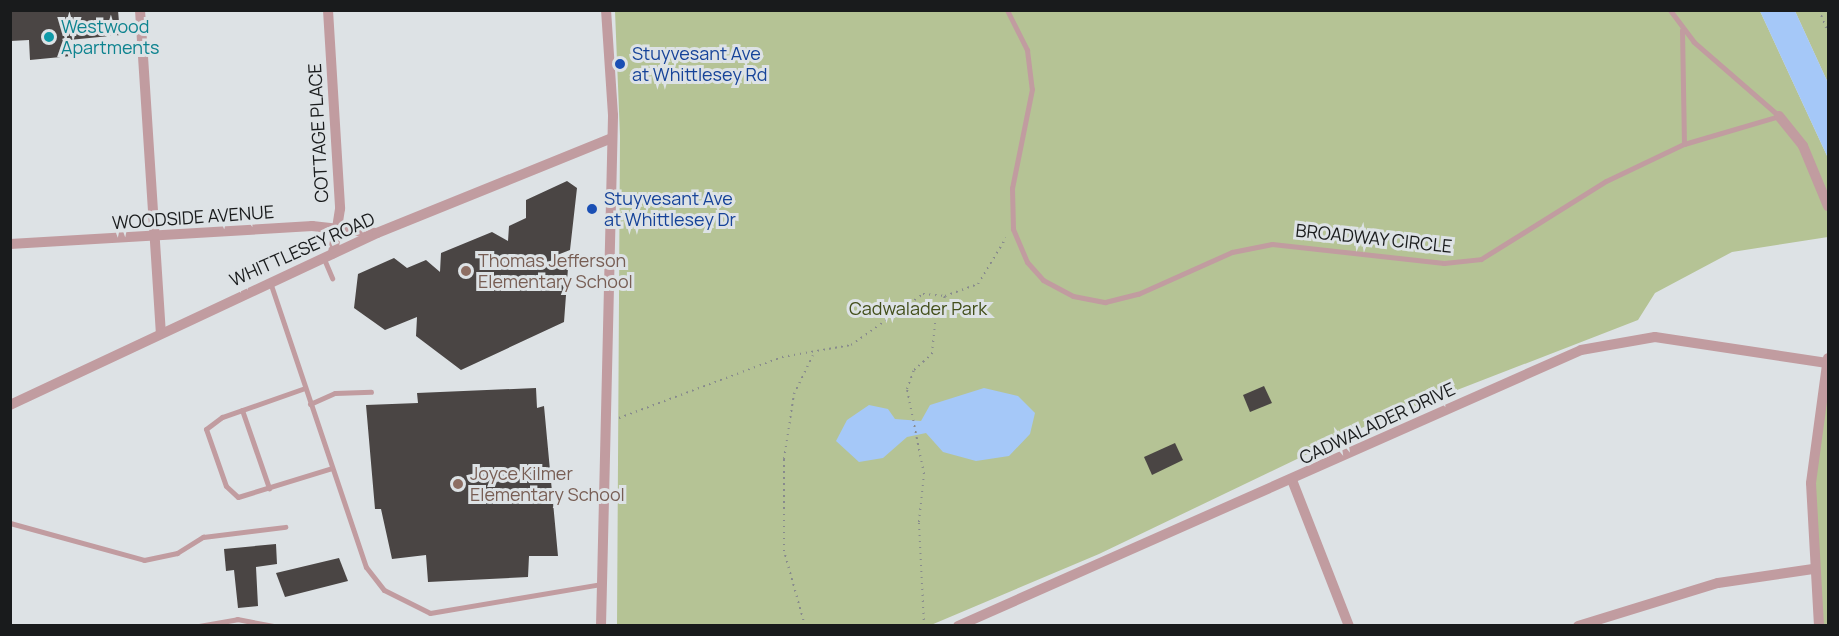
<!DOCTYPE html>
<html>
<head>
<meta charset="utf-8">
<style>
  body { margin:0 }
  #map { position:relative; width:1839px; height:636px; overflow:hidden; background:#dde2e5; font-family:Manrope,sans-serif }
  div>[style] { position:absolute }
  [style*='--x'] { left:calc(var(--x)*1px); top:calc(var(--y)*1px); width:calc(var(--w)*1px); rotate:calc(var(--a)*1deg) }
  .green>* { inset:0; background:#b5c395 }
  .water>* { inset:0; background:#a5c8f8 }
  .building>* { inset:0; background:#4a4544 }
  .path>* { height:2px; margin-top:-1px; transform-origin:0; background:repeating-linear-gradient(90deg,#888b8d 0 1.5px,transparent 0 6px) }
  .service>* { height:5px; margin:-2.5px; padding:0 2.5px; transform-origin:2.5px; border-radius:2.5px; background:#c19ca0 }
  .minor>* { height:10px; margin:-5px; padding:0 5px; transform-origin:5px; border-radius:5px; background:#c19ca0 }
  .dots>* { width:16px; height:16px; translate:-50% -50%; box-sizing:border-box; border:3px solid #dde2e5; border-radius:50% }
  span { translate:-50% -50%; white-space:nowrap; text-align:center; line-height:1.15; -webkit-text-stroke:6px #dde2e5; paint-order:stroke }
  .culture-label { font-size:18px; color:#0d838f }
  .left { translate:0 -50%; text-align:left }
  .transit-label { font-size:18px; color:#164399 }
  .street-label { font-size:18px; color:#191b1c }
  .education-label { font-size:18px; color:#785e54 }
  .park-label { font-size:18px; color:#424e1a }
  .frame { position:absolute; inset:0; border:12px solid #191b1c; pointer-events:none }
</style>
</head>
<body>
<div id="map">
  <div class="green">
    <div style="clip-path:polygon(615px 11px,1760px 11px,1828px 158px,1828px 237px,1732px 252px,1655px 293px,1638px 320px,1372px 423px,1099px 554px,931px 625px,617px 625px,620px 136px)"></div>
    <div style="clip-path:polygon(1795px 11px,1828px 11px,1828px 83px)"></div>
    <div style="clip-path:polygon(1828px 344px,1828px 625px,1818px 625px,1810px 540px)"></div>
  </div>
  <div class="water">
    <div style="clip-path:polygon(1760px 11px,1795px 11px,1828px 83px,1828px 158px)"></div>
    <div style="clip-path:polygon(984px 388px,1018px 396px,1035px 413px,1030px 434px,1009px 456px,976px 461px,943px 452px,926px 433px,907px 437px,883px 458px,859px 462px,836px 441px,847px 420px,869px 405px,888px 409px,895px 419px,921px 421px,930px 405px)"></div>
  </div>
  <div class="building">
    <div style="clip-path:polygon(10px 10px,118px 10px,120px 35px,69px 40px,71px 56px,30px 60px,29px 40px,10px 41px)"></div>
    <div style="clip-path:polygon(567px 181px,577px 188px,570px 250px,552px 257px,568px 268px,564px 322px,461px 370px,416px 336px,417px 317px,385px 330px,354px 308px,358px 274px,394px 258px,407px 268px,426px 260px,440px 272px,441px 253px,492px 232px,508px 241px,509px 226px,526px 218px,526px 200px)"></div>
    <div style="clip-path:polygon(1264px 386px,1272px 403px,1250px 412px,1243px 395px)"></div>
    <div style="clip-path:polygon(536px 388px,537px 408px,544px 406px,558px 556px,529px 556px,528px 577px,428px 582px,426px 555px,392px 559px,381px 509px,375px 509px,366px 405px,418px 403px,417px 393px)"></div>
    <div style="clip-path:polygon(1175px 443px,1183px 460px,1152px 475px,1144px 457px)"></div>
    <div style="clip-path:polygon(276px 544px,277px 564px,256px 567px,258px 606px,238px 608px,234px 570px,226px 571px,224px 549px)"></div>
    <div style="clip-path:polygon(339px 558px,348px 581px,285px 597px,276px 573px)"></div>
  </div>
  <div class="path">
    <div style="--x:1819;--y:10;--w:24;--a:68"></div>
    <div style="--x:619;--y:418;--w:174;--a:-20.5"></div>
    <div style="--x:782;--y:357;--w:70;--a:-9.9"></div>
    <div style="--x:851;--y:345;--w:88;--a:-35.3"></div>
    <div style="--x:923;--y:294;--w:22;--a:5"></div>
    <div style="--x:805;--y:626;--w:78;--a:-105.6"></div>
    <div style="--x:784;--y:551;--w:92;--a:-90"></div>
    <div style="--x:784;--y:459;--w:66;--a:-81.3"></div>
    <div style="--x:794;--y:394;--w:43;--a:-64"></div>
    <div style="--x:924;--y:626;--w:104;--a:-92.8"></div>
    <div style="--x:919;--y:522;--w:48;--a:-84.1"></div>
    <div style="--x:924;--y:474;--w:87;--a:-101.3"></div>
    <div style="--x:907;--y:389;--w:20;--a:-70"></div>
    <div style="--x:914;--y:370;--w:24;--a:-42"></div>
    <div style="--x:932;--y:354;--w:40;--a:-84.3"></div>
    <div style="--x:936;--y:314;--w:20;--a:-63"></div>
    <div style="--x:945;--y:296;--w:35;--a:-20"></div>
    <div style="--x:978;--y:284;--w:54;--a:-58.7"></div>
  </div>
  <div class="service">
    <div style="--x:1007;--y:10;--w:45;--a:63.4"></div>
    <div style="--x:1027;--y:50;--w:39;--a:83"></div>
    <div style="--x:1032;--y:89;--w:101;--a:101.4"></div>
    <div style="--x:1012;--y:188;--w:41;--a:88.6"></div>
    <div style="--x:1013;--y:229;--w:36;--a:67"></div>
    <div style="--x:1027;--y:262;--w:24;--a:48"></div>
    <div style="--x:1043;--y:280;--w:34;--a:28"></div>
    <div style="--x:1073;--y:296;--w:33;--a:11"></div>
    <div style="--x:1105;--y:302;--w:34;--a:-14"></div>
    <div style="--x:1138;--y:294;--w:103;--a:-24.1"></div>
    <div style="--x:1232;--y:252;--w:41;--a:-11.3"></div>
    <div style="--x:1272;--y:244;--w:173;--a:6.3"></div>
    <div style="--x:1444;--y:263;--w:37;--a:-6"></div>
    <div style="--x:1481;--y:259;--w:147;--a:-32"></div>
    <div style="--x:1606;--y:181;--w:86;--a:-25.4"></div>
    <div style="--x:1684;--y:144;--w:99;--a:-16.4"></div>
    <div style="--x:1779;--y:116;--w:113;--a:-139"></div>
    <div style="--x:1694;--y:42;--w:40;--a:-127"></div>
    <div style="--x:1682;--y:30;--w:114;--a:89"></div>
    <div style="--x:324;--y:259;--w:21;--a:67"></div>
    <div style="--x:270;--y:282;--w:301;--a:71.4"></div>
    <div style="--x:366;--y:567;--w:29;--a:52"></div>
    <div style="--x:384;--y:590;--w:51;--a:26.6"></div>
    <div style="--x:430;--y:613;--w:173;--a:-9.6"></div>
    <div style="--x:305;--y:388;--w:88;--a:160.7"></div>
    <div style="--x:222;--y:417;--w:20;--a:143"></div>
    <div style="--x:206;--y:429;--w:60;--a:70.7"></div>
    <div style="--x:226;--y:486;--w:16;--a:43"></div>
    <div style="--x:238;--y:497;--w:98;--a:-17.1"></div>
    <div style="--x:310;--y:404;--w:27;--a:-24"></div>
    <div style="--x:335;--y:393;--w:36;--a:-2"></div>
    <div style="--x:242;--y:410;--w:83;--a:70.9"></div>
    <div style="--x:10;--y:523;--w:139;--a:15.4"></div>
    <div style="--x:144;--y:560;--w:34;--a:-12"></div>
    <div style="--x:177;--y:553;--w:31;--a:-32"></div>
    <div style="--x:203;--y:537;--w:83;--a:-7"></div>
    <div style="--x:199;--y:626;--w:39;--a:-10"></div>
    <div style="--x:237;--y:619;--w:37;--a:11"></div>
  </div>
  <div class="minor">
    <div style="--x:140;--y:10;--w:323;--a:86.3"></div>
    <div style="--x:328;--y:10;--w:199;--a:86.5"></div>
    <div style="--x:340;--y:209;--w:45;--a:99"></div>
    <div style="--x:1779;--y:116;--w:38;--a:51"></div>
    <div style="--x:1803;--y:146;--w:65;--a:67.4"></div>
    <div style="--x:10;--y:244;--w:303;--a:-3.4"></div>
    <div style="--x:312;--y:226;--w:64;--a:6.2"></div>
    <div style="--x:10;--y:405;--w:405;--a:-25.1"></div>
    <div style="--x:377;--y:233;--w:253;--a:-22"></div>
    <div style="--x:1292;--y:480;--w:157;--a:68.7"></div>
    <div style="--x:601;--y:626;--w:511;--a:-88.65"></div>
    <div style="--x:613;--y:115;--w:105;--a:-93.8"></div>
    <div style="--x:958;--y:626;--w:681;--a:-23.89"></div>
    <div style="--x:1581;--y:350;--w:75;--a:-10"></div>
    <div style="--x:1655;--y:337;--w:174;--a:8.6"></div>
    <div style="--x:1578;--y:626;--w:146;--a:-17.1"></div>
    <div style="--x:1718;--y:583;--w:96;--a:-8.4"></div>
    <div style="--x:1819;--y:626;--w:143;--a:-93.2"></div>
    <div style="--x:1811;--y:483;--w:126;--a:-82.3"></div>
  </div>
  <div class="dots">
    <div style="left:49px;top:37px;background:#0f9aa8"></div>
    <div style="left:620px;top:64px;background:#1a4fb4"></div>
    <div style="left:592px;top:209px;background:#1a4fb4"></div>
    <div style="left:466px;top:271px;background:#8d6e63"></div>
    <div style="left:458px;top:484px;background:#8d6e63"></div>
  </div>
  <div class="culture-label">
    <span class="left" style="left:61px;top:37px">Westwood<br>Apartments</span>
  </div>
  <div class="transit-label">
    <span class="left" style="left:632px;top:64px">Stuyvesant Ave<br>at Whittlesey Rd</span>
    <span class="left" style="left:604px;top:209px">Stuyvesant Ave<br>at Whittlesey Dr</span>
  </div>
  <div class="street-label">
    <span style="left:318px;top:133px;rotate:-93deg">COTTAGE PLACE</span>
    <span style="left:193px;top:217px;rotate:-4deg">WOODSIDE AVENUE</span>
    <span style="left:1374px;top:238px;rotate:6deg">BROADWAY CIRCLE</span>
    <span style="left:302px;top:249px;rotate:-24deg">WHITTLESEY ROAD</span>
    <span style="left:1377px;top:423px;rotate:-25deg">CADWALADER DRIVE</span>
  </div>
  <div class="education-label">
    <span class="left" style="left:478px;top:271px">Thomas Jefferson<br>Elementary School</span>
    <span class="left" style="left:470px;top:484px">Joyce Kilmer<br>Elementary School</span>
  </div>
  <div class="park-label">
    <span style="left:918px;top:308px">Cadwalader Park</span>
  </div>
  <div class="frame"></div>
</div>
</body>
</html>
